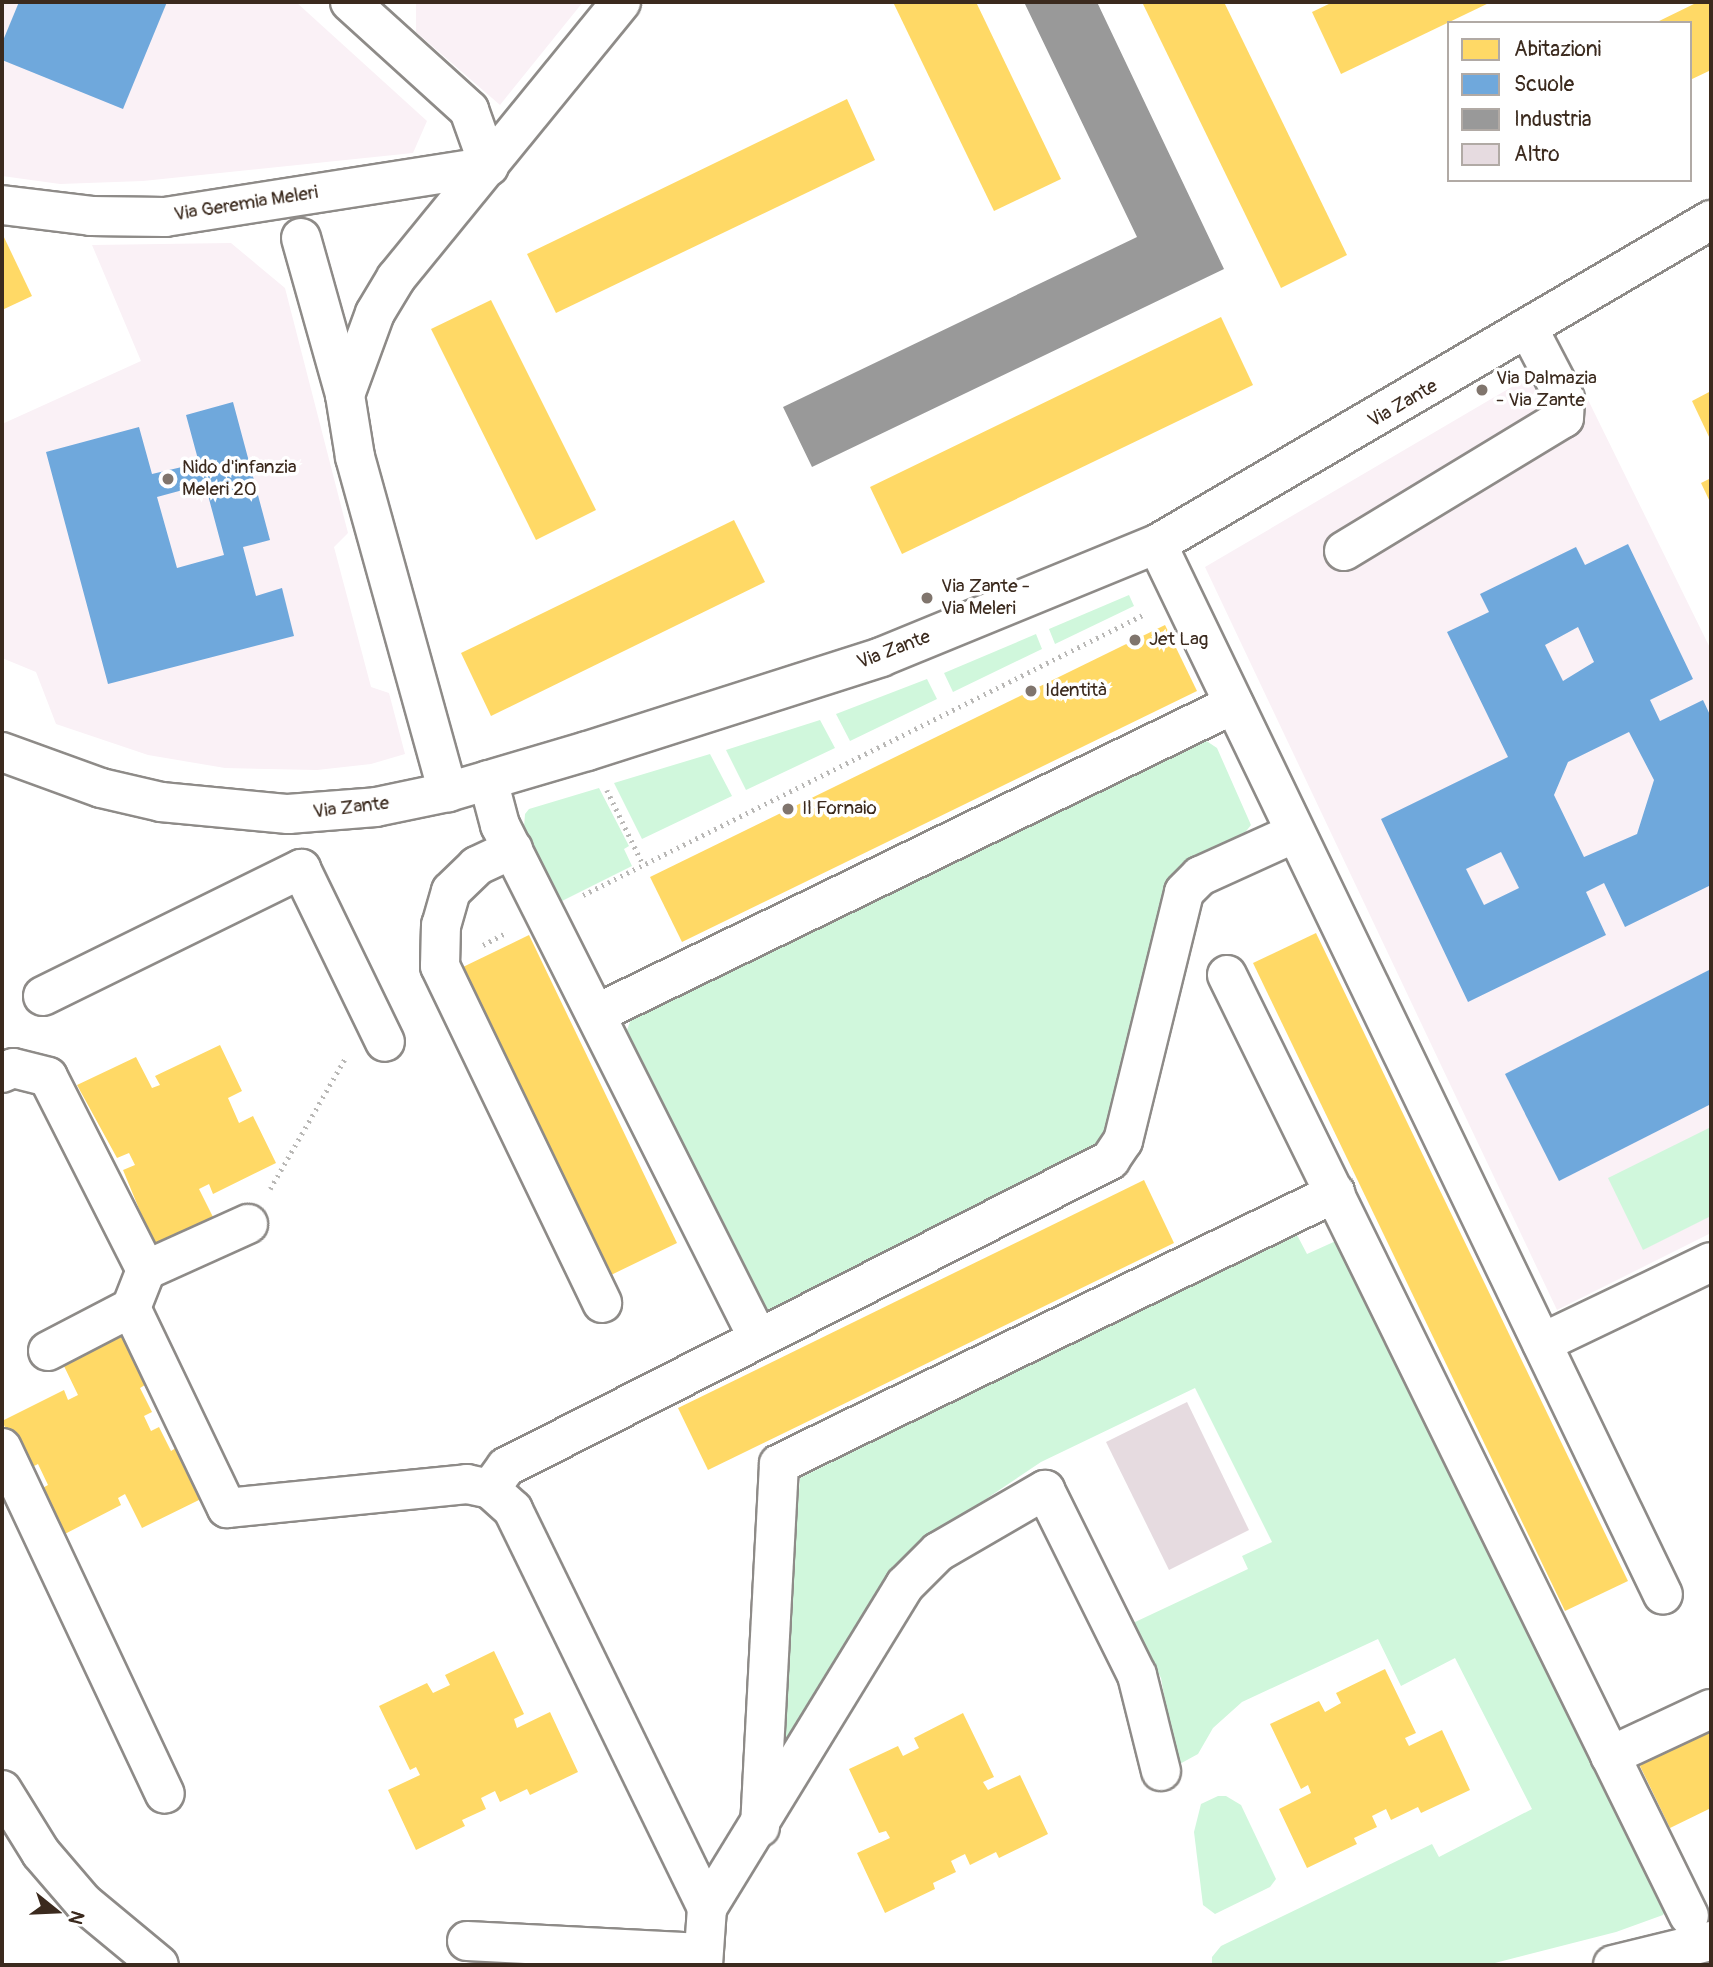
<!DOCTYPE html>
<html>
<head>
<meta charset="utf-8">
<style>
  body { margin:0 }
  #map { position:relative; width:1713px; height:1967px; overflow:hidden; background:#fff; font-family:Pangolin,sans-serif }
  div>[style] { position:absolute }
  [style*='--x'] { left:calc(var(--x)*1px); top:calc(var(--y)*1px); width:calc(var(--w)*1px); rotate:calc(var(--a)*1deg) }
  .built>* { inset:0; background:#faf1f6 }
  .green>* { inset:0; background:#d0f7dc }
  .homes>* { inset:0; background:#ffd966 }
  .schools>* { inset:0; background:#6fa8dc }
  .industry>* { inset:0; background:#999 }
  .building>* { inset:0; background:#e6dbe0 }
  .path>* { height:4.5px; margin-top:-2.25px; transform-origin:0; background:repeating-linear-gradient(90deg,#b9b8b6 0 2px,transparent 0 7px) }
  .roads { filter:drop-shadow(2px 0 #8e8b88) drop-shadow(-2px 0 #8e8b88) drop-shadow(0 2px #8e8b88) drop-shadow(0 -2px #8e8b88) }
  .minor>* { height:38px; margin:-19px; padding:0 19px; transform-origin:19px; border-radius:19px; background:#fff }
  .dots>* { width:19px; height:19px; translate:-50% -50%; box-sizing:border-box; border:4px solid #fff; border-radius:50% }
  span { translate:-50% -50%; white-space:nowrap; text-align:center; line-height:1.15; -webkit-text-stroke:7px #fff; paint-order:stroke }
  .street-label { font-size:19px; color:#3b2a1e }
  .poi-label { font-size:19px; color:#3b2a1e }
  .left { translate:0 -50%; text-align:left }
  .frame { position:absolute; inset:0; border:4px solid #3b2a1e; pointer-events:none }
  .legend { position:absolute; left:1447px; top:21px; width:245px; height:161px; box-sizing:border-box; background:#fff; border:2px solid #b1aaa5; margin:0; padding:9px 12px; list-style:none; font-size:21px; color:#3b2a1e }
  .legend li { display:flex; align-items:center; gap:14px; height:35px }
  .legend b { width:35px; border:2px solid #b1aaa5 }
  .north { position:absolute; left:21px; top:1876px; width:70px; height:70px; -webkit-text-stroke:5px #fff; paint-order:stroke; rotate:108deg; font-size:19px; font-weight:700; line-height:28px; text-align:center; color:#3b2a1e }
  .north::after { content:''; display:block; margin:auto; width:24px; height:32px; background:#3b2a1e; clip-path:polygon(50% 0,100% 100%,50% 72%,0 100%) }
</style>
</head>
<body>
<div id="map">
  <div class="built">
    <div style="clip-path:polygon(2px 2px,296px 2px,427px 121px,413px 153px,143px 181px,60px 184px,2px 176px)"></div>
    <div style="clip-path:polygon(416px 2px,583px 2px,500px 105px,416px 32px)"></div>
    <div style="clip-path:polygon(231px 243px,285px 288px,348px 533px,334px 547px,371px 687px,389px 693px,405px 754px,371px 764px,317px 770px,225px 768px,148px 755px,56px 724px,36px 672px,2px 658px,2px 424px,141px 361px,92px 245px)"></div>
    <div style="clip-path:polygon(1566px 355px,1711px 650px,1711px 1233px,1557px 1310px,1205px 567px)"></div>
  </div>
  <div class="green">
    <div style="clip-path:polygon(1129px 595px,1134px 606px,1055px 644px,1049px 629px)"></div>
    <div style="clip-path:polygon(1036px 634px,1042px 649px,953px 692px,944px 673px)"></div>
    <div style="clip-path:polygon(927px 679px,937px 699px,850px 741px,836px 714px)"></div>
    <div style="clip-path:polygon(820px 720px,835px 748px,746px 790px,726px 750px)"></div>
    <div style="clip-path:polygon(1202px 738px,1217px 748px,1251px 825px,1243px 835px,1197px 856px,1164px 893px,1106px 1140px,776px 1313px,765px 1310px,630px 1044px,627px 1030px,631px 1019px,640px 1009px)"></div>
    <div style="clip-path:polygon(710px 754px,732px 796px,642px 839px,614px 783px)"></div>
    <div style="clip-path:polygon(599px 788px,629px 846px,624px 849px,632px 866px,558px 903px,524px 827px,525px 814px,529px 809px)"></div>
    <div style="clip-path:polygon(1711px 1127px,1711px 1216px,1643px 1250px,1608px 1178px)"></div>
    <div style="clip-path:polygon(1296px 1233px,1307px 1254px,1338px 1240px,1666px 1909px,1663px 1915px,1616px 1932px,1487px 1965px,1212px 1965px,1212px 1957px,1221px 1946px,1432px 1844px,1439px 1857px,1532px 1809px,1455px 1658px,1401px 1686px,1378px 1639px,1242px 1702px,1213px 1728px,1198px 1754px,1176px 1766px,1161px 1678px,1133px 1623px,1248px 1569px,1242px 1556px,1272px 1542px,1195px 1388px,1041px 1462px,928px 1538px,777px 1774px,800px 1478px)"></div>
    <div style="clip-path:polygon(1218px 1796px,1226px 1796px,1241px 1805px,1276px 1879px,1270px 1887px,1215px 1914px,1203px 1905px,1194px 1832px,1201px 1804px)"></div>
  </div>
  <div class="homes">
    <div style="clip-path:polygon(893px 2px,976px 2px,1061px 179px,994px 211px)"></div>
    <div style="clip-path:polygon(1142px 2px,1224px 2px,1347px 255px,1281px 288px)"></div>
    <div style="clip-path:polygon(1333px 2px,1491px 2px,1341px 74px,1312px 12px)"></div>
    <div style="clip-path:polygon(1698px 2px,1711px 2px,1711px 70px,1690px 80px,1690px 23px,1655px 23px)"></div>
    <div style="clip-path:polygon(847px 99px,875px 160px,556px 313px,527px 254px)"></div>
    <div style="clip-path:polygon(2px 233px,32px 296px,2px 310px)"></div>
    <div style="clip-path:polygon(491px 300px,596px 510px,536px 540px,431px 329px)"></div>
    <div style="clip-path:polygon(1221px 317px,1253px 385px,902px 554px,870px 487px)"></div>
    <div style="clip-path:polygon(1711px 391px,1711px 441px,1692px 401px)"></div>
    <div style="clip-path:polygon(1711px 478px,1711px 504px,1701px 483px)"></div>
    <div style="clip-path:polygon(734px 520px,765px 582px,491px 716px,461px 653px)"></div>
    <div style="clip-path:polygon(1165px 625px,1197px 691px,682px 942px,650px 877px)"></div>
    <div style="clip-path:polygon(1316px 933px,1628px 1581px,1565px 1611px,1253px 963px)"></div>
    <div style="clip-path:polygon(529px 935px,677px 1243px,611px 1275px,463px 967px)"></div>
    <div style="clip-path:polygon(220px 1045px,242px 1091px,228px 1098px,239px 1123px,253px 1116px,276px 1163px,213px 1194px,209px 1184px,199px 1189px,215px 1221px,156px 1250px,123px 1170px,135px 1165px,129px 1153px,117px 1158px,77px 1085px,136px 1057px,152px 1088px,160px 1085px,155px 1076px)"></div>
    <div style="clip-path:polygon(1144px 1180px,1174px 1243px,708px 1470px,678px 1408px)"></div>
    <div style="clip-path:polygon(120px 1333px,145px 1385px,140px 1388px,152px 1412px,144px 1416px,151px 1431px,159px 1427px,171px 1451px,176px 1448px,201px 1499px,142px 1528px,125px 1494px,118px 1498px,121px 1505px,59px 1537px,37px 1491px,48px 1485px,38px 1464px,26px 1470px,2px 1421px,64px 1390px,68px 1400px,78px 1395px,62px 1362px)"></div>
    <div style="clip-path:polygon(494px 1651px,524px 1714px,514px 1719px,517px 1728px,550px 1712px,578px 1772px,530px 1795px,527px 1789px,500px 1802px,495px 1791px,481px 1798px,486px 1809px,462px 1820px,465px 1826px,416px 1850px,388px 1790px,420px 1775px,416px 1767px,410px 1770px,379px 1706px,427px 1683px,433px 1693px,450px 1685px,445px 1675px)"></div>
    <div style="clip-path:polygon(1385px 1669px,1416px 1733px,1405px 1738px,1409px 1746px,1442px 1730px,1470px 1790px,1421px 1813px,1418px 1807px,1391px 1820px,1386px 1809px,1372px 1816px,1377px 1827px,1354px 1838px,1357px 1844px,1307px 1868px,1279px 1809px,1311px 1793px,1308px 1785px,1301px 1789px,1270px 1724px,1319px 1701px,1325px 1712px,1341px 1703px,1336px 1693px)"></div>
    <div style="clip-path:polygon(963px 1713px,994px 1777px,983px 1782px,988px 1790px,1020px 1775px,1048px 1834px,999px 1858px,996px 1852px,970px 1865px,965px 1854px,951px 1861px,956px 1872px,933px 1883px,935px 1889px,885px 1913px,857px 1853px,890px 1838px,886px 1831px,879px 1833px,849px 1769px,898px 1746px,903px 1756px,919px 1748px,914px 1738px)"></div>
    <div style="clip-path:polygon(1711px 1729px,1711px 1808px,1670px 1828px,1639px 1764px)"></div>
  </div>
  <div class="schools">
    <div style="clip-path:polygon(19px 2px,167px 2px,123px 109px,2px 60px,2px 43px)"></div>
    <div style="clip-path:polygon(evenodd,233px 402px,270px 540px,243px 547px,256px 596px,282px 588px,294px 636px,108px 684px,46px 452px,139px 427px,152px 474px,199px 463px,186px 415px,233px 402px,205px 484px,224px 555px,177px 568px,157px 497px,205px 484px)"></div>
    <div style="clip-path:polygon(evenodd,1628px 544px,1693px 679px,1650px 700px,1660px 721px,1703px 700px,1711px 717px,1711px 885px,1625px 927px,1604px 883px,1586px 892px,1606px 935px,1468px 1002px,1381px 819px,1508px 757px,1447px 632px,1489px 612px,1480px 594px,1576px 547px,1585px 565px,1628px 544px,1578px 627px,1594px 662px,1563px 681px,1545px 645px,1578px 627px,1628px 544px,1629px 732px,1654px 780px,1637px 834px,1584px 857px,1554px 795px,1568px 762px,1629px 732px,1628px 544px,1501px 852px,1519px 888px,1484px 905px,1466px 869px,1501px 852px)"></div>
    <div style="clip-path:polygon(1711px 969px,1711px 1104px,1559px 1181px,1505px 1074px)"></div>
  </div>
  <div class="industry">
    <div style="clip-path:polygon(1024px 2px,1097px 2px,1224px 269px,812px 467px,783px 407px,1137px 237px)"></div>
  </div>
  <div class="building">
    <div style="clip-path:polygon(1187px 1402px,1249px 1530px,1169px 1570px,1106px 1442px)"></div>
  </div>
  <div class="path">
    <div style="--x:607;--y:790;--w:82;--a:64.1"></div>
    <div style="--x:583;--y:895;--w:628;--a:-26.57"></div>
    <div style="--x:483;--y:945;--w:26;--a:-28"></div>
    <div style="--x:270;--y:1189;--w:152;--a:-60.1"></div>
  </div>
  <div class="roads">
    <div class="minor">
      <div style="--x:350;--y:2;--w:161;--a:42.2"></div>
      <div style="--x:469;--y:110;--w:59;--a:70.3"></div>
      <div style="--x:2;--y:205;--w:90;--a:7"></div>
      <div style="--x:91;--y:216;--w:74;--a:0.8"></div>
      <div style="--x:165;--y:217;--w:328;--a:-8.9"></div>
      <div style="--x:301;--y:238;--w:163;--a:74.3"></div>
      <div style="--x:345;--y:395;--w:63;--a:80.8"></div>
      <div style="--x:355;--y:457;--w:348;--a:74.5"></div>
      <div style="--x:345;--y:395;--w:87;--a:-69.9"></div>
      <div style="--x:375;--y:313;--w:41;--a:-59"></div>
      <div style="--x:396;--y:278;--w:356;--a:-50.8"></div>
      <div style="--x:1157;--y:544;--w:1166;--a:64.29"></div>
      <div style="--x:1344;--y:551;--w:257;--a:-31.2"></div>
      <div style="--x:1564;--y:418;--w:19;--a:-87"></div>
      <div style="--x:1565;--y:399;--w:78;--a:-117.6"></div>
      <div style="--x:2;--y:752;--w:105;--a:20"></div>
      <div style="--x:101;--y:788;--w:62;--a:13.1"></div>
      <div style="--x:161;--y:802;--w:128;--a:5.4"></div>
      <div style="--x:288;--y:814;--w:88;--a:-4.5"></div>
      <div style="--x:376;--y:807;--w:74;--a:-11.8"></div>
      <div style="--x:448;--y:792;--w:145;--a:-16.4"></div>
      <div style="--x:587;--y:751;--w:309;--a:-17.7"></div>
      <div style="--x:881;--y:657;--w:298;--a:-22.3"></div>
      <div style="--x:1157;--y:544;--w:642;--a:-30.32"></div>
      <div style="--x:488;--y:780;--w:47;--a:75.1"></div>
      <div style="--x:500;--y:825;--w:574;--a:63.3"></div>
      <div style="--x:513;--y:849;--w:40;--a:155"></div>
      <div style="--x:477;--y:866;--w:36;--a:136"></div>
      <div style="--x:451;--y:891;--w:35;--a:106"></div>
      <div style="--x:441;--y:925;--w:41;--a:91.4"></div>
      <div style="--x:440;--y:966;--w:374;--a:64.3"></div>
      <div style="--x:1227;--y:975;--w:1048;--a:63.85"></div>
      <div style="--x:43;--y:996;--w:288;--a:-26.2"></div>
      <div style="--x:301;--y:869;--w:192;--a:64.1"></div>
      <div style="--x:596;--y:1014;--w:709;--a:-25.91"></div>
      <div style="--x:2;--y:1073;--w:12;--a:-24"></div>
      <div style="--x:13;--y:1068;--w:36;--a:14"></div>
      <div style="--x:48;--y:1077;--w:216;--a:63.1"></div>
      <div style="--x:146;--y:1270;--w:41;--a:111.5"></div>
      <div style="--x:146;--y:1270;--w:112;--a:-24.3"></div>
      <div style="--x:1542;--y:1343;--w:187;--a:-25.6"></div>
      <div style="--x:48;--y:1351;--w:93;--a:-27.4"></div>
      <div style="--x:131;--y:1308;--w:222;--a:64.4"></div>
      <div style="--x:227;--y:1508;--w:241;--a:-5.7"></div>
      <div style="--x:467;--y:1484;--w:24;--a:12"></div>
      <div style="--x:490;--y:1489;--w:31;--a:42"></div>
      <div style="--x:513;--y:1510;--w:443;--a:64"></div>
      <div style="--x:2;--y:1448;--w:382;--a:64.8"></div>
      <div style="--x:490;--y:1489;--w:27;--a:-54"></div>
      <div style="--x:506;--y:1467;--w:678;--a:-26.94"></div>
      <div style="--x:1110;--y:1160;--w:23;--a:-56"></div>
      <div style="--x:1123;--y:1141;--w:256;--a:-76.2"></div>
      <div style="--x:1184;--y:892;--w:23;--a:-45"></div>
      <div style="--x:1200;--y:876;--w:104;--a:-24.4"></div>
      <div style="--x:1610;--y:1756;--w:111;--a:-25"></div>
      <div style="--x:2;--y:1790;--w:74;--a:58.2"></div>
      <div style="--x:41;--y:1853;--w:66;--a:49.3"></div>
      <div style="--x:84;--y:1903;--w:97;--a:39.6"></div>
      <div style="--x:760;--y:1827;--w:363;--a:-87"></div>
      <div style="--x:779;--y:1464;--w:619;--a:-25.99"></div>
      <div style="--x:467;--y:1941;--w:236;--a:2.9"></div>
      <div style="--x:703;--y:1965;--w:57;--a:-86"></div>
      <div style="--x:707;--y:1908;--w:379;--a:-58.5"></div>
      <div style="--x:905;--y:1585;--w:47;--a:-45"></div>
      <div style="--x:938;--y:1552;--w:124;--a:-30.1"></div>
      <div style="--x:1045;--y:1490;--w:207;--a:63.6"></div>
      <div style="--x:1137;--y:1675;--w:99;--a:76"></div>
      <div style="--x:1613;--y:1965;--w:101;--a:-13.8"></div>
    </div>
  </div>
  <div class="dots">
    <div style="left:1482px;top:390px;background:#80756d"></div>
    <div style="left:168px;top:479px;background:#80756d"></div>
    <div style="left:927px;top:598px;background:#80756d"></div>
    <div style="left:1135px;top:640px;background:#80756d"></div>
    <div style="left:1031px;top:691px;background:#80756d"></div>
    <div style="left:788px;top:809px;background:#80756d"></div>
  </div>
  <div class="street-label">
    <span style="left:246px;top:204px;rotate:-9deg">Via Geremia Meleri</span>
    <span style="left:1403px;top:404px;rotate:-30deg">Via Zante</span>
    <span style="left:894px;top:650px;rotate:-21deg">Via Zante</span>
    <span style="left:351px;top:808px;rotate:-7deg">Via Zante</span>
  </div>
  <div class="poi-label">
    <span class="left" style="left:1496px;top:390px">Via Dalmazia<br>- Via Zante</span>
    <span class="left" style="left:182px;top:479px">Nido d'infanzia<br>Meleri 20</span>
    <span class="left" style="left:941px;top:598px">Via Zante -<br>Via Meleri</span>
    <span class="left" style="left:1149px;top:640px">Jet Lag</span>
    <span class="left" style="left:1045px;top:691px">Identità</span>
    <span class="left" style="left:802px;top:809px">Il Fornaio</span>
  </div>
  <div class="frame"></div>
  <ul class="legend">
  <li><b style="height:19px;background:#ffd966"></b>Abitazioni</li>
  <li><b style="height:19px;background:#6fa8dc"></b>Scuole</li>
  <li><b style="height:19px;background:#999"></b>Industria</li>
  <li><b style="height:19px;background:#e6dbe0"></b>Altro</li>
  </ul>
  <div class="north">N</div>
</div>
</body>
</html>
